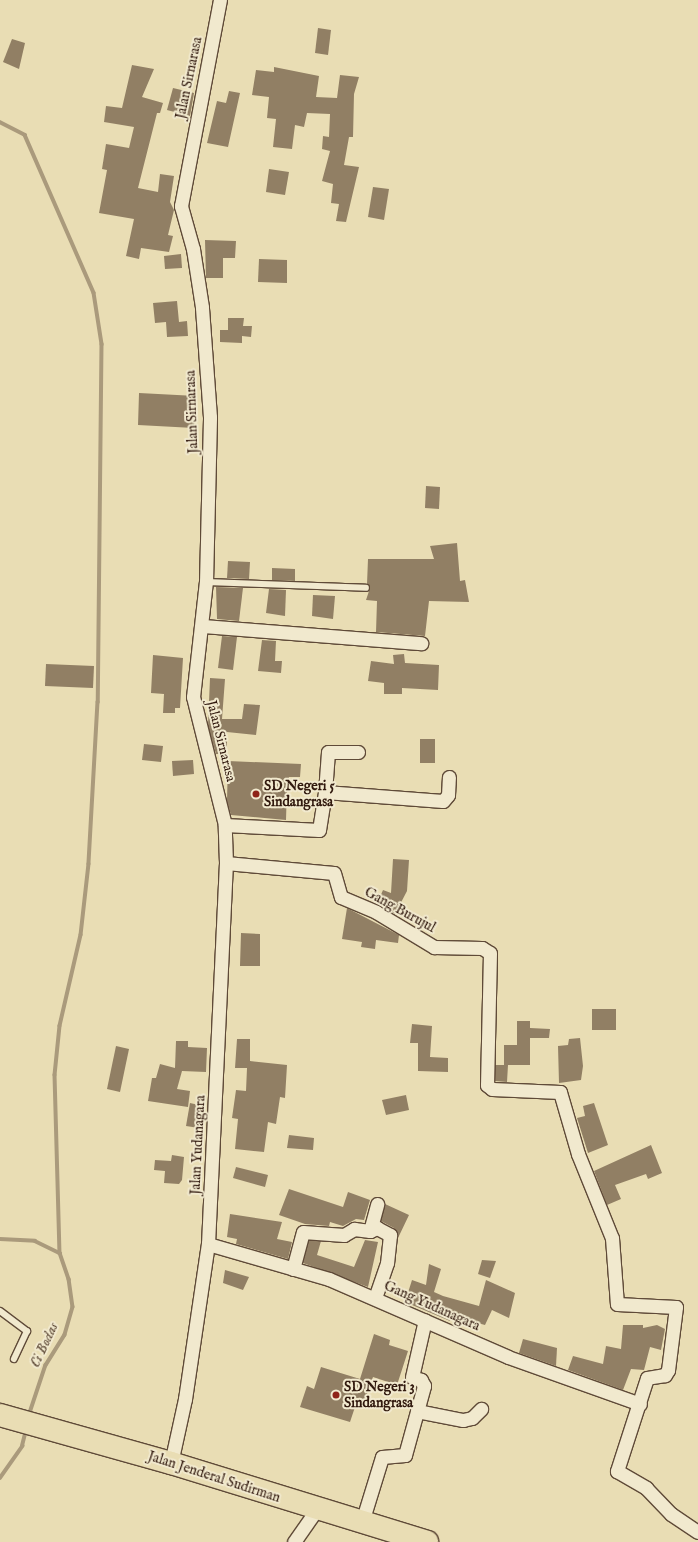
<!DOCTYPE html>
<html>
<head>
<meta charset="utf-8">
<style>
  body { margin:0 }
  #map { position:relative; width:698px; height:1542px; overflow:hidden; background:#e9ddb4; font-family:"IM FELL English",serif }
  div>[style] { position:absolute }
  [style*='--x'] { left:calc(var(--x)*1px); top:calc(var(--y)*1px); width:calc(var(--w)*1px); rotate:calc(var(--a)*1deg) }
  .stream>* { height:3.5px; margin:-1.75px; padding:0 1.75px; transform-origin:1.75px; border-radius:1.75px; background:#aa9a7c }
  .building>* { inset:0; background:#917f64 }
  .roads { filter:drop-shadow(1px 0 #5f4a38) drop-shadow(-1px 0 #5f4a38) drop-shadow(0 1px #5f4a38) drop-shadow(0 -1px #5f4a38) }
  .lane>* { height:6px; margin:-3px; padding:0 3px; transform-origin:3px; border-radius:3px; background:#f1e9ce }
  .street>* { height:13px; margin:-6.5px; padding:0 6.5px; transform-origin:6.5px; border-radius:6.5px; background:#f1e9ce }
  .highway>* { height:22px; margin:-11px; padding:0 11px; transform-origin:11px; border-radius:11px; background:#e9ddb4 }
  .dots>* { width:11px; height:11px; translate:-50% -50%; box-sizing:border-box; border:2px solid #f1e9ce; border-radius:50% }
  span { translate:-50% -50%; white-space:nowrap; text-align:center; line-height:1.15; -webkit-text-stroke:4px #f1e9ce; paint-order:stroke }
  .street-label { font-size:14px; color:#31190e }
  .poi-label { font-size:14px; color:#31190e; font-weight:700 }
  .left { translate:0 -50%; text-align:left }
  .water-label { font-size:15px; color:#614d3a; font-style:italic }
</style>
</head>
<body>
<div id="map">
  <div class="stream">
    <div style="--x:0;--y:122;--w:28;--a:27"></div>
    <div style="--x:25;--y:135;--w:172;--a:66.4"></div>
    <div style="--x:94;--y:293;--w:52;--a:81.1"></div>
    <div style="--x:102;--y:344;--w:358;--a:90.6"></div>
    <div style="--x:98;--y:702;--w:162;--a:93.2"></div>
    <div style="--x:89;--y:864;--w:71;--a:96.4"></div>
    <div style="--x:81;--y:935;--w:93;--a:103"></div>
    <div style="--x:60;--y:1026;--w:49;--a:95.8"></div>
    <div style="--x:55;--y:1075;--w:178;--a:88.4"></div>
    <div style="--x:0;--y:1239;--w:35;--a:3"></div>
    <div style="--x:35;--y:1241;--w:28;--a:26"></div>
    <div style="--x:60;--y:1253;--w:28;--a:71"></div>
    <div style="--x:69;--y:1279;--w:28;--a:82"></div>
    <div style="--x:73;--y:1307;--w:29;--a:106"></div>
    <div style="--x:65;--y:1335;--w:36;--a:122"></div>
    <div style="--x:46;--y:1365;--w:54;--a:108.4"></div>
    <div style="--x:0;--y:1478;--w:39;--a:-55"></div>
    <div style="--x:22;--y:1446;--w:16;--a:-76"></div>
  </div>
  <div class="building">
    <div style="clip-path:polygon(318px 28px,331px 30px,328px 55px,315px 53px)"></div>
    <div style="clip-path:polygon(12px 39px,25px 43px,19px 69px,3px 62px)"></div>
    <div style="clip-path:polygon(132px 65px,154px 69px,142px 97px,163px 103px,160px 113px,157px 113px,138px 188px,158px 192px,160px 174px,174px 176px,170px 202px,174px 210px,168px 235px,173px 236px,169px 252px,141px 248px,139px 259px,126px 256px,134px 219px,99px 213px,107px 170px,102px 169px,106px 144px,129px 148px,134px 127px,104px 122px,106px 106px,122px 108px)"></div>
    <div style="clip-path:polygon(274px 67px,319px 76px,316px 97px,337px 98px,340px 75px,359px 77px,354px 94px,353px 137px,349px 137px,344px 165px,359px 167px,346px 222px,336px 221px,339px 204px,331px 203px,333px 184px,322px 181px,330px 151px,322px 149px,323px 136px,329px 137px,330px 114px,307px 113px,304px 127px,295px 125px,292px 149px,273px 147px,276px 119px,267px 118px,269px 97px,252px 95px,256px 70px,274px 72px)"></div>
    <div style="clip-path:polygon(173px 88px,194px 93px,190px 116px,167px 110px)"></div>
    <div style="clip-path:polygon(229px 91px,240px 93px,228px 147px,207px 143px,217px 101px,226px 103px)"></div>
    <div style="clip-path:polygon(269px 169px,289px 172px,285px 195px,266px 192px)"></div>
    <div style="clip-path:polygon(373px 187px,389px 189px,384px 220px,368px 217px)"></div>
    <div style="clip-path:polygon(205px 240px,236px 241px,235px 258px,223px 258px,223px 278px,206px 278px)"></div>
    <div style="clip-path:polygon(181px 254px,182px 268px,165px 269px,164px 256px)"></div>
    <div style="clip-path:polygon(259px 259px,287px 260px,287px 283px,258px 282px)"></div>
    <div style="clip-path:polygon(177px 301px,179px 322px,187px 321px,188px 336px,167px 337px,166px 322px,155px 323px,153px 303px)"></div>
    <div style="clip-path:polygon(228px 318px,244px 318px,243px 326px,252px 326px,251px 337px,242px 336px,242px 343px,220px 342px,220px 330px,228px 330px)"></div>
    <div style="clip-path:polygon(139px 393px,196px 396px,194px 428px,138px 425px)"></div>
    <div style="clip-path:polygon(426px 486px,440px 487px,439px 509px,425px 508px)"></div>
    <div style="clip-path:polygon(457px 543px,460px 581px,465px 580px,469px 602px,429px 601px,425px 636px,376px 632px,377px 601px,366px 600px,370px 588px,367px 584px,368px 559px,434px 559px,430px 546px)"></div>
    <div style="clip-path:polygon(228px 561px,250px 562px,249px 579px,227px 578px)"></div>
    <div style="clip-path:polygon(272px 568px,295px 569px,295px 581px,272px 580px)"></div>
    <div style="clip-path:polygon(216px 587px,243px 588px,239px 621px,217px 619px)"></div>
    <div style="clip-path:polygon(269px 589px,286px 590px,285px 616px,266px 613px)"></div>
    <div style="clip-path:polygon(313px 595px,335px 596px,333px 619px,312px 616px)"></div>
    <div style="clip-path:polygon(222px 636px,237px 637px,233px 670px,218px 668px)"></div>
    <div style="clip-path:polygon(262px 640px,276px 641px,275px 661px,282px 661px,281px 673px,258px 671px)"></div>
    <div style="clip-path:polygon(404px 654px,405px 663px,439px 665px,438px 690px,402px 688px,402px 694px,384px 694px,384px 683px,368px 681px,371px 661px,394px 664px,393px 655px)"></div>
    <div style="clip-path:polygon(153px 655px,183px 658px,180px 708px,175px 708px,175px 713px,163px 713px,164px 694px,151px 693px)"></div>
    <div style="clip-path:polygon(46px 664px,94px 666px,93px 688px,45px 686px)"></div>
    <div style="clip-path:polygon(210px 678px,225px 679px,222px 719px,242px 719px,244px 704px,260px 705px,256px 735px,227px 732px,227px 754px,216px 754px,208px 726px)"></div>
    <div style="clip-path:polygon(420px 739px,435px 739px,435px 763px,420px 763px)"></div>
    <div style="clip-path:polygon(144px 744px,163px 746px,161px 762px,142px 760px)"></div>
    <div style="clip-path:polygon(193px 760px,194px 774px,173px 776px,172px 761px)"></div>
    <div style="clip-path:polygon(228px 761px,301px 764px,300px 777px,289px 777px,287px 786px,286px 820px,231px 815px,227px 801px)"></div>
    <div style="clip-path:polygon(393px 859px,409px 860px,407px 891px,395px 914px,377px 904px,383px 890px,391px 893px)"></div>
    <div style="clip-path:polygon(347px 908px,399px 935px,398px 943px,376px 940px,375px 949px,361px 947px,362px 942px,342px 939px)"></div>
    <div style="clip-path:polygon(241px 933px,260px 934px,260px 966px,240px 966px)"></div>
    <div style="clip-path:polygon(592px 1009px,616px 1009px,616px 1030px,592px 1030px)"></div>
    <div style="clip-path:polygon(517px 1021px,530px 1021px,530px 1028px,550px 1029px,549px 1038px,530px 1038px,530px 1065px,508px 1065px,507px 1082px,495px 1081px,495px 1065px,504px 1065px,504px 1045px,517px 1045px)"></div>
    <div style="clip-path:polygon(412px 1024px,432px 1026px,430px 1057px,448px 1058px,448px 1072px,418px 1071px,418px 1043px,410px 1043px)"></div>
    <div style="clip-path:polygon(580px 1038px,583px 1066px,581px 1080px,559px 1083px,558px 1046px,568px 1045px,569px 1039px)"></div>
    <div style="clip-path:polygon(237px 1039px,250px 1039px,250px 1061px,287px 1065px,285px 1098px,280px 1097px,276px 1124px,268px 1122px,264px 1152px,235px 1149px,238px 1119px,232px 1118px,236px 1090px,246px 1091px,247px 1068px,235px 1068px)"></div>
    <div style="clip-path:polygon(176px 1041px,188px 1041px,188px 1047px,207px 1048px,206px 1072px,182px 1071px,177px 1089px,190px 1091px,188px 1107px,148px 1101px,152px 1078px,156px 1078px,160px 1064px,175px 1068px)"></div>
    <div style="clip-path:polygon(116px 1046px,129px 1049px,120px 1092px,107px 1089px)"></div>
    <div style="clip-path:polygon(406px 1095px,409px 1110px,386px 1115px,382px 1100px)"></div>
    <div style="clip-path:polygon(190px 1103px,203px 1106px,199px 1128px,186px 1126px)"></div>
    <div style="clip-path:polygon(594px 1103px,608px 1145px,588px 1153px,577px 1118px,585px 1116px,583px 1106px)"></div>
    <div style="clip-path:polygon(289px 1135px,314px 1138px,313px 1150px,287px 1148px)"></div>
    <div style="clip-path:polygon(651px 1145px,662px 1173px,648px 1179px,646px 1174px,615px 1185px,621px 1199px,607px 1205px,594px 1171px)"></div>
    <div style="clip-path:polygon(172px 1155px,184px 1157px,182px 1180px,179px 1184px,164px 1183px,165px 1171px,154px 1170px,155px 1160px,171px 1161px)"></div>
    <div style="clip-path:polygon(236px 1167px,268px 1175px,265px 1187px,233px 1178px)"></div>
    <div style="clip-path:polygon(289px 1189px,343px 1207px,348px 1192px,370px 1200px,364px 1220px,356px 1219px,343px 1226px,330px 1222px,329px 1226px,305px 1224px,279px 1215px)"></div>
    <div style="clip-path:polygon(385px 1204px,409px 1215px,398px 1238px,394px 1228px,381px 1221px)"></div>
    <div style="clip-path:polygon(230px 1214px,282px 1222px,277px 1239px,292px 1242px,288px 1259px,236px 1244px,237px 1239px,227px 1237px)"></div>
    <div style="clip-path:polygon(309px 1240px,321px 1241px,317px 1255px,354px 1267px,365px 1240px,378px 1242px,368px 1287px,303px 1263px)"></div>
    <div style="clip-path:polygon(482px 1260px,496px 1261px,490px 1278px,478px 1274px)"></div>
    <div style="clip-path:polygon(429px 1264px,441px 1269px,434px 1292px,443px 1296px,479px 1306px,486px 1280px,515px 1293px,509px 1318px,492px 1310px,485px 1325px,452px 1316px,450px 1321px,405px 1302px,412px 1280px,426px 1285px)"></div>
    <div style="clip-path:polygon(225px 1270px,249px 1277px,243px 1290px,223px 1283px)"></div>
    <div style="clip-path:polygon(623px 1325px,643px 1325px,643px 1328px,657px 1325px,665px 1329px,661px 1350px,650px 1347px,644px 1370px,631px 1369px,623px 1390px,568px 1370px,573px 1356px,603px 1364px,606px 1346px,621px 1349px)"></div>
    <div style="clip-path:polygon(374px 1334px,390px 1340px,389px 1345px,408px 1351px,397px 1385px,373px 1377px,364px 1403px,357px 1401px,350px 1422px,300px 1407px,307px 1386px,314px 1389px,321px 1367px,360px 1379px)"></div>
    <div style="clip-path:polygon(523px 1339px,557px 1348px,556px 1366px,519px 1353px)"></div>
  </div>
  <div class="roads">
    <div class="lane">
      <div style="--x:206;--y:582;--w:160;--a:2.1"></div>
      <div style="--x:0;--y:1311;--w:34;--a:37"></div>
      <div style="--x:27;--y:1331;--w:31;--a:115"></div>
    </div>
    <div class="street">
      <div style="--x:203;--y:626;--w:219;--a:4.5"></div>
      <div style="--x:325;--y:792;--w:40;--a:-85.7"></div>
      <div style="--x:328;--y:752;--w:30;--a:0"></div>
      <div style="--x:225;--y:825;--w:94;--a:3"></div>
      <div style="--x:319;--y:830;--w:38;--a:-81"></div>
      <div style="--x:325;--y:792;--w:118;--a:4.4"></div>
      <div style="--x:443;--y:801;--w:8;--a:-50"></div>
      <div style="--x:448;--y:795;--w:18;--a:-87"></div>
      <div style="--x:226;--y:863;--w:108;--a:5.3"></div>
      <div style="--x:334;--y:873;--w:25;--a:74"></div>
      <div style="--x:341;--y:897;--w:38;--a:23"></div>
      <div style="--x:376;--y:912;--w:68;--a:31.1"></div>
      <div style="--x:434;--y:947;--w:48;--a:1.2"></div>
      <div style="--x:482;--y:948;--w:9;--a:32"></div>
      <div style="--x:490;--y:953;--w:132;--a:91.3"></div>
      <div style="--x:487;--y:1085;--w:6;--a:39"></div>
      <div style="--x:492;--y:1089;--w:68;--a:2.5"></div>
      <div style="--x:560;--y:1092;--w:65;--a:73.8"></div>
      <div style="--x:578;--y:1154;--w:91;--a:68"></div>
      <div style="--x:612;--y:1238;--w:66;--a:85.7"></div>
      <div style="--x:617;--y:1304;--w:59;--a:2.9"></div>
      <div style="--x:676;--y:1307;--w:64;--a:97.2"></div>
      <div style="--x:668;--y:1370;--w:6;--a:121"></div>
      <div style="--x:665;--y:1375;--w:18;--a:171"></div>
      <div style="--x:647;--y:1378;--w:98;--a:107.9"></div>
      <div style="--x:617;--y:1471;--w:34;--a:30"></div>
      <div style="--x:646;--y:1488;--w:36;--a:46"></div>
      <div style="--x:671;--y:1514;--w:32;--a:34"></div>
      <div style="--x:370;--y:1231;--w:8;--a:-23"></div>
      <div style="--x:377;--y:1228;--w:15;--a:28"></div>
      <div style="--x:390;--y:1235;--w:28;--a:96"></div>
      <div style="--x:387;--y:1263;--w:36;--a:109"></div>
      <div style="--x:208;--y:1244;--w:126;--a:16.1"></div>
      <div style="--x:329;--y:1279;--w:195;--a:23.5"></div>
      <div style="--x:508;--y:1357;--w:140;--a:19.6"></div>
      <div style="--x:293;--y:1269;--w:38;--a:-75"></div>
      <div style="--x:303;--y:1232;--w:41;--a:4.2"></div>
      <div style="--x:344;--y:1235;--w:12;--a:-31"></div>
      <div style="--x:354;--y:1229;--w:16;--a:7"></div>
      <div style="--x:370;--y:1231;--w:28;--a:-75"></div>
      <div style="--x:417;--y:1411;--w:47;--a:11.1"></div>
      <div style="--x:463;--y:1420;--w:9;--a:-13"></div>
      <div style="--x:472;--y:1418;--w:13;--a:-45"></div>
      <div style="--x:171;--y:1463;--w:66;--a:-77.7"></div>
      <div style="--x:185;--y:1399;--w:157;--a:-81.6"></div>
      <div style="--x:208;--y:1244;--w:381;--a:-87.3"></div>
      <div style="--x:226;--y:863;--w:38;--a:-92"></div>
      <div style="--x:225;--y:825;--w:132;--a:-104"></div>
      <div style="--x:193;--y:697;--w:116;--a:-83.6"></div>
      <div style="--x:206;--y:582;--w:165;--a:-88.6"></div>
      <div style="--x:210;--y:417;--w:110;--a:-94.2"></div>
      <div style="--x:202;--y:307;--w:59;--a:-98.8"></div>
      <div style="--x:193;--y:249;--w:45;--a:-105.6"></div>
      <div style="--x:181;--y:206;--w:210;--a:-79.3"></div>
      <div style="--x:362;--y:1522;--w:68;--a:-72.9"></div>
      <div style="--x:382;--y:1457;--w:23;--a:-5"></div>
      <div style="--x:405;--y:1455;--w:72;--a:-74.6"></div>
      <div style="--x:424;--y:1386;--w:7;--a:-117"></div>
      <div style="--x:421;--y:1380;--w:9;--a:-162"></div>
      <div style="--x:412;--y:1377;--w:58;--a:-77.2"></div>
      <div style="--x:294;--y:1542;--w:40;--a:-55.1"></div>
    </div>
    <div class="highway">
      <div style="--x:0;--y:1415;--w:178;--a:15.7"></div>
      <div style="--x:171;--y:1463;--w:268;--a:17.1"></div>
    </div>
  </div>
  <div class="dots">
    <div style="left:256px;top:794px;background:#8f2418"></div>
    <div style="left:336px;top:1395px;background:#8f2418"></div>
  </div>
  <div class="street-label">
    <span style="left:189px;top:78px;rotate:-78deg">Jalan Sirnarasa</span>
    <span style="left:192px;top:412px;rotate:-92deg">Jalan Sirnarasa</span>
    <span style="left:221px;top:741px;rotate:76deg">Jalan Sirnarasa</span>
    <span style="left:400px;top:910px;rotate:29deg">Gang Burujul</span>
    <span style="left:198px;top:1145px;rotate:-87deg">Jalan Yudanagara</span>
    <span style="left:432px;top:1306px;rotate:24deg">Gang Yudanagara</span>
    <span style="left:214px;top:1477px;rotate:18deg">Jalan Jenderal Sudirman</span>
  </div>
  <div class="poi-label">
    <span class="left" style="left:264px;top:794px">SD Negeri 5<br>Sindangrasa</span>
    <span class="left" style="left:344px;top:1395px">SD Negeri 3<br>Sindangrasa</span>
  </div>
  <div class="water-label">
    <span style="left:44px;top:1345px;rotate:-65deg">Ci Bodas</span>
  </div>
</div>
</body>
</html>
